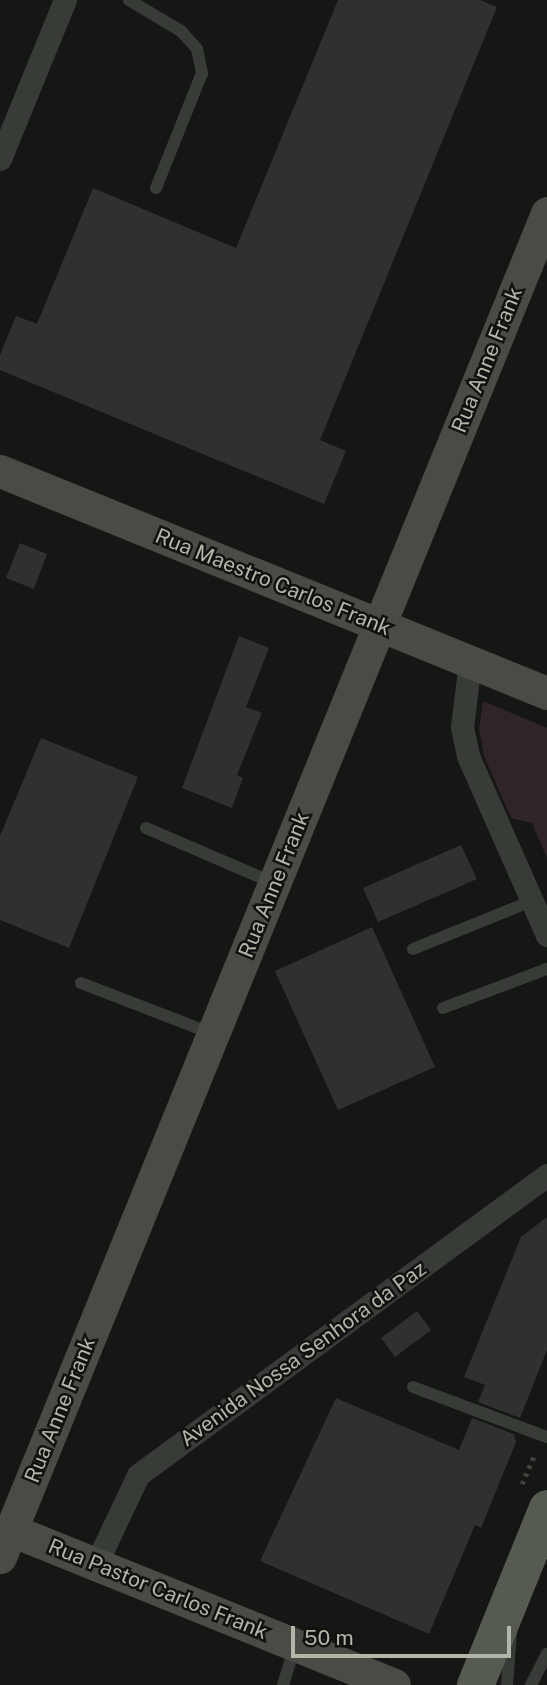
<!DOCTYPE html>
<html>
<head>
<meta charset="utf-8">
<style>
  body { margin:0 }
  #map { position:relative; width:547px; height:1685px; overflow:hidden; background:#151715; font-family:"Public Sans",sans-serif }
  div>[style] { position:absolute }
  [style*='--x'] { left:calc(var(--x)*1px); top:calc(var(--y)*1px); width:calc(var(--w)*1px); rotate:calc(var(--a)*1deg) }
  .green>* { inset:0; background:#2f2526 }
  .building>* { inset:0; background:#2e312d }
  .path>* { height:4.5px; margin-top:-2.25px; transform-origin:0; background:repeating-linear-gradient(90deg,#40433c 0 3.5px,transparent 0 8.5px) }
  .lane>* { height:12px; margin:-6px; padding:0 6px; transform-origin:6px; border-radius:6px; background:#383c36 }
  .street>* { height:23px; margin:-11.5px; padding:0 11.5px; transform-origin:11.5px; border-radius:11.5px; background:#383c36 }
  .secondary>* { height:33px; margin:-16.5px; padding:0 16.5px; transform-origin:16.5px; border-radius:16.5px; background:#484c44 }
  .primary>* { height:37px; margin:-18.5px; padding:0 18.5px; transform-origin:18.5px; border-radius:18.5px; background:#565b52 }
  span { translate:-50% -50%; white-space:nowrap; text-align:center; line-height:1.15; -webkit-text-stroke:5px #101210; paint-order:stroke }
  .street-label { font-size:21px; color:#b0b7a7 }
  .scale { position:absolute; left:291px; top:1626px; width:220px; height:32px; box-sizing:border-box; border:4px solid #b0b7a7; border-top:0; padding-left:9px; font-size:21px; line-height:24px; white-space:nowrap; color:#b0b7a7; -webkit-text-stroke:5px #101210; paint-order:stroke }
</style>
</head>
<body>
<div id="map">
  <div class="green">
    <div style="clip-path:polygon(483px 701px,547px 728px,547px 858px,532px 823px,511px 818px,484px 756px,479px 729px)"></div>
  </div>
  <div class="building">
    <div style="clip-path:polygon(338px 0,480px 0,497px 7px,320px 440px,346px 451px,324px 504px,0 370px,0 355px,16px 316px,37px 324px,93px 188px,236px 248px)"></div>
    <div style="clip-path:polygon(20px 543px,47px 554px,34px 589px,6px 578px)"></div>
    <div style="clip-path:polygon(239px 636px,269px 648px,246px 707px,262px 713px,237px 775px,243px 778px,232px 808px,182px 788px)"></div>
    <div style="clip-path:polygon(41px 738px,138px 777px,69px 948px,0 920px,0 836px)"></div>
    <div style="clip-path:polygon(461px 845px,477px 879px,378px 922px,363px 888px)"></div>
    <div style="clip-path:polygon(372px 927px,435px 1067px,338px 1110px,275px 971px)"></div>
    <div style="clip-path:polygon(547px 1217px,547px 1350px,520px 1418px,478px 1402px,485px 1385px,464px 1377px,521px 1237px)"></div>
    <div style="clip-path:polygon(417px 1311px,431px 1330px,395px 1357px,381px 1338px)"></div>
    <div style="clip-path:polygon(336px 1398px,459px 1450px,472px 1418px,514px 1434px,516px 1442px,481px 1528px,475px 1525px,429px 1634px,260px 1561px)"></div>
  </div>
  <div class="path">
    <div style="--x:522;--y:1484;--w:33;--a:-67"></div>
  </div>
  <div class="lane">
    <div style="--x:129;--y:0;--w:61;--a:30.8"></div>
    <div style="--x:181;--y:31;--w:24;--a:48"></div>
    <div style="--x:197;--y:49;--w:25;--a:78"></div>
    <div style="--x:202;--y:73;--w:124;--a:111.8"></div>
    <div style="--x:146;--y:828;--w:139;--a:23.3"></div>
    <div style="--x:413;--y:949;--w:128;--a:-22"></div>
    <div style="--x:81;--y:983;--w:142;--a:21.1"></div>
    <div style="--x:443;--y:1008;--w:111;--a:-20.6"></div>
    <div style="--x:413;--y:1387;--w:143;--a:20.5"></div>
    <div style="--x:283;--y:1685;--w:41;--a:-72.9"></div>
    <div style="--x:507;--y:1685;--w:53;--a:-85.7"></div>
    <div style="--x:531;--y:1685;--w:35;--a:-63"></div>
  </div>
  <div class="street">
    <div style="--x:0;--y:159;--w:172;--a:-67.8"></div>
    <div style="--x:470;--y:662;--w:65;--a:97"></div>
    <div style="--x:462;--y:727;--w:30;--a:78"></div>
    <div style="--x:468;--y:756;--w:196;--a:66.2"></div>
    <div style="--x:96;--y:1564;--w:98;--a:-64.7"></div>
    <div style="--x:138;--y:1475;--w:507;--a:-36.26"></div>
  </div>
  <div class="secondary">
    <div style="--x:0;--y:471;--w:590;--a:22.09"></div>
    <div style="--x:11;--y:1530;--w:413;--a:22"></div>
    <div style="--x:0;--y:1557;--w:1451;--a:-67.85"></div>
  </div>
  <div class="primary">
    <div style="--x:475;--y:1685;--w:191;--a:-67.9"></div>
  </div>
  <div class="street-label">
    <span style="left:487px;top:360px;rotate:-68deg">Rua Anne Frank</span>
    <span style="left:273px;top:582px;rotate:22deg">Rua Maestro Carlos Frank</span>
    <span style="left:274px;top:885px;rotate:-68deg">Rua Anne Frank</span>
    <span style="left:303px;top:1354px;rotate:-36deg">Avenida Nossa Senhora da Paz</span>
    <span style="left:60px;top:1410px;rotate:-68deg">Rua Anne Frank</span>
    <span style="left:158px;top:1589px;rotate:22deg">Rua Pastor Carlos Frank</span>
  </div>
  <div class="scale">50 m</div>
</div>
</body>
</html>
